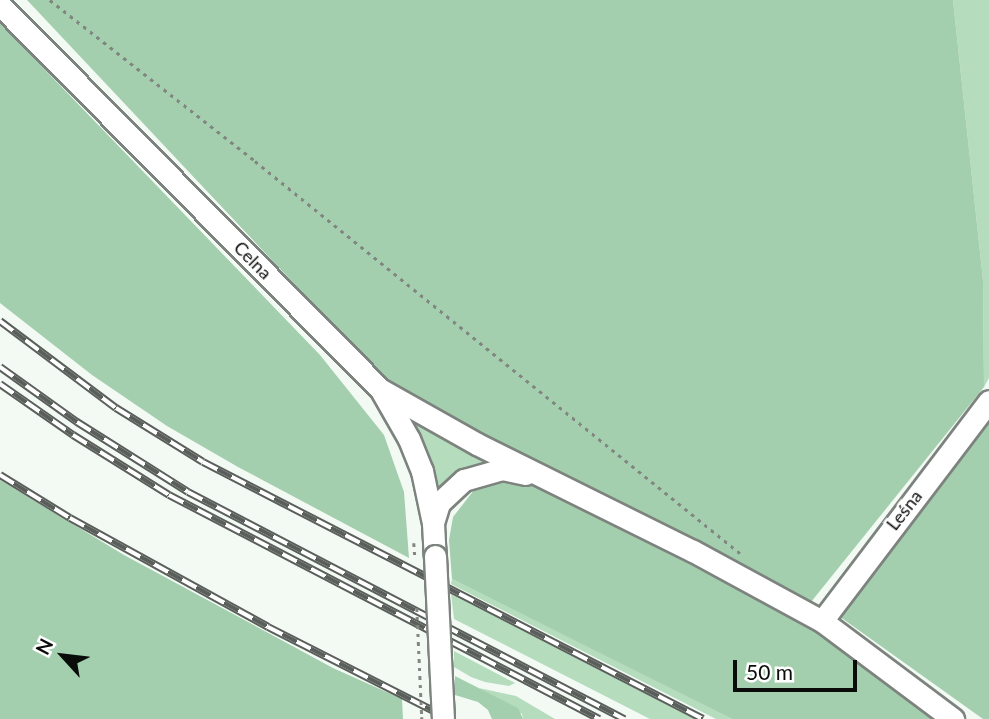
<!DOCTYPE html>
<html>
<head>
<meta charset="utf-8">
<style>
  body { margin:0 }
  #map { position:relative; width:989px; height:719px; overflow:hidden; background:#f3faf4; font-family:Lato,sans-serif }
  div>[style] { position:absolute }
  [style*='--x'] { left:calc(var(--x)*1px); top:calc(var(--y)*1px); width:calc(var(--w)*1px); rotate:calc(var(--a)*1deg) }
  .green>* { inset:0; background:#b4dcbd }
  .forest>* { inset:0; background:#a4cfae }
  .path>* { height:2.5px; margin-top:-1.25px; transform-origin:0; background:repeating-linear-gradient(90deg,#818681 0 3.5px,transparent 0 8.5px) }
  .roads { filter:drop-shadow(2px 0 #7d837e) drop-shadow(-2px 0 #7d837e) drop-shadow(0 2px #7d837e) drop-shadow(0 -2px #7d837e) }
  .minor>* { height:21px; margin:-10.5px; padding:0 10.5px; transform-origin:10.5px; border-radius:10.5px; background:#fff }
  .rail>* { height:8px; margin-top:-4px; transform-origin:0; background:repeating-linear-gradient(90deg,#fff 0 16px,#5b5f5b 0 32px); box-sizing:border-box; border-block:2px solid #5b5f5b }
  .path-bridge>* { height:2.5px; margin-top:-1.25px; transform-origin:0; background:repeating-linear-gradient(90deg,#818681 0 3.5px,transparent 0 8.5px) }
  .bridges { filter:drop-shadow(2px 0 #7d837e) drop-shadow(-2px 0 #7d837e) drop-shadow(0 2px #7d837e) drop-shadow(0 -2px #7d837e) }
  .minor-bridge>* { height:21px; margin:-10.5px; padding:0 10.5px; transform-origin:10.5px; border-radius:10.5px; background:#fff }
  span { translate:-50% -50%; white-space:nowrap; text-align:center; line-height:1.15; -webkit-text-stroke:5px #fff; paint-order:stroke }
  .street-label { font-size:18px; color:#0a0c0a }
  .north { position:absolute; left:28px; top:621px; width:70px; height:70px; -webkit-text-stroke:5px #fff; paint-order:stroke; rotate:297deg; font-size:19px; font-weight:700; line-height:28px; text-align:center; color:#0a0c0a }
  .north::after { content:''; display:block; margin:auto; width:24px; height:32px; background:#0a0c0a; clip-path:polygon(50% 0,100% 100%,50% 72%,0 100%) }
  .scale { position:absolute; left:733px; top:660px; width:124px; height:32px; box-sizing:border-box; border:4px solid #0a0c0a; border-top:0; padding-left:9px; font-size:21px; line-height:24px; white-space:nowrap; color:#0a0c0a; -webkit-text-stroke:5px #fff; paint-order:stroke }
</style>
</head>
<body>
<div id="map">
  <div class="green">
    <div style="clip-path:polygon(953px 0,989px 0,989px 378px,984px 387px,983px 280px)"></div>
    <div style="clip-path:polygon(415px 421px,487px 459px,486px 465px,439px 493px)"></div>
    <div style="clip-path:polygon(452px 579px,616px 660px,732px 719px,716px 719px,451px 584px)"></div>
    <div style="clip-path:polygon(451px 594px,523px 631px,695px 719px,650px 719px,454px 619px)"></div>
    <div style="clip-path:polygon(454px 651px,515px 683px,509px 686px,485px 682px,471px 677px,454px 667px)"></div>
    <div style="clip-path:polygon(479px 688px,516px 696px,555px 719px,523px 719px,522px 714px)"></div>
  </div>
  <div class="forest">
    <div style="clip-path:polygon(27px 0,953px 0,983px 280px,984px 387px,811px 602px,396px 392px)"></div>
    <div style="clip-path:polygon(0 23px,320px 355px,384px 435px,404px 492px,409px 558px,238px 467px,167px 426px,92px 375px,0 303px)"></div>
    <div style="clip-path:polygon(989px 417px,989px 719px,983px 719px,836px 614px)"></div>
    <div style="clip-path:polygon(0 480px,124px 555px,333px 668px,402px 699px,403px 719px,0 719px)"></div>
    <div style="clip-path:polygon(502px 481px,533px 485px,553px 493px,813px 629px,937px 719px,732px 719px,452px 579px,449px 540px,453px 517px,474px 490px)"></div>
    <div style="clip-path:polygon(455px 676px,518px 708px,523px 719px,492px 719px,488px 710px,478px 702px,455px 695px)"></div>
  </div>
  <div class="path">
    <div style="--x:50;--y:0;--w:261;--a:38.1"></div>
    <div style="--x:255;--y:161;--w:625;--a:38.96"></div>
    <div style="--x:422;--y:717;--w:2;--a:90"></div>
  </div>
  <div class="roads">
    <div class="minor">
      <div style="--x:0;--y:5;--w:542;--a:45.3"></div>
      <div style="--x:381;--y:390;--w:56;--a:60.3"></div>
      <div style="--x:409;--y:439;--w:35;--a:68"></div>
      <div style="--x:422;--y:471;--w:53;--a:78.1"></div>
      <div style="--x:433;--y:523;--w:33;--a:87"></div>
      <div style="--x:383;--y:391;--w:108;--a:29.4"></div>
      <div style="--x:477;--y:444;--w:241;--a:26.4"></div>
      <div style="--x:693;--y:551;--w:147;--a:28.5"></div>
      <div style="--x:822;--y:621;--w:164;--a:36.8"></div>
      <div style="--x:433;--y:523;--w:21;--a:-73"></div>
      <div style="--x:439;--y:503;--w:34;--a:-43"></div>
      <div style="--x:464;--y:480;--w:40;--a:-16"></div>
      <div style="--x:502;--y:469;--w:24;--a:12"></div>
      <div style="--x:822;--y:621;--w:276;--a:-52.8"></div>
    </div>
  </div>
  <div class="rail">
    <div style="--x:0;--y:321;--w:145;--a:36.9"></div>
    <div style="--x:116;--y:408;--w:102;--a:31.8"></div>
    <div style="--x:203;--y:462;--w:562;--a:27.2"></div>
    <div style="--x:0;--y:367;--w:95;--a:35.5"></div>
    <div style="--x:77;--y:422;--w:131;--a:32.2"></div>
    <div style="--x:188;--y:492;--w:492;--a:27.5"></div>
    <div style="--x:0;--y:384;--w:89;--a:34.9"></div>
    <div style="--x:73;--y:435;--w:113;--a:32"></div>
    <div style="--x:169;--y:495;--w:485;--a:27.5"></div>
    <div style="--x:0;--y:475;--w:82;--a:31.6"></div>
    <div style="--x:70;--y:518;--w:226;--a:28.8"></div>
    <div style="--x:268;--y:627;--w:203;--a:26.9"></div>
  </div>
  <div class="path-bridge">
    <div style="--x:414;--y:543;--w:13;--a:86"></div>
    <div style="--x:417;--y:608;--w:109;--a:87.4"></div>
  </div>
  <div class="bridges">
    <div class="minor-bridge">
      <div style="--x:435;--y:556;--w:163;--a:87.2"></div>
    </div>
  </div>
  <div class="street-label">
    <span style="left:253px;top:260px;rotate:45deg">Celna</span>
    <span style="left:904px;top:510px;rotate:-52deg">Leśna</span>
  </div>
  <div class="north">N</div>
  <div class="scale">50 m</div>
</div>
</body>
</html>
